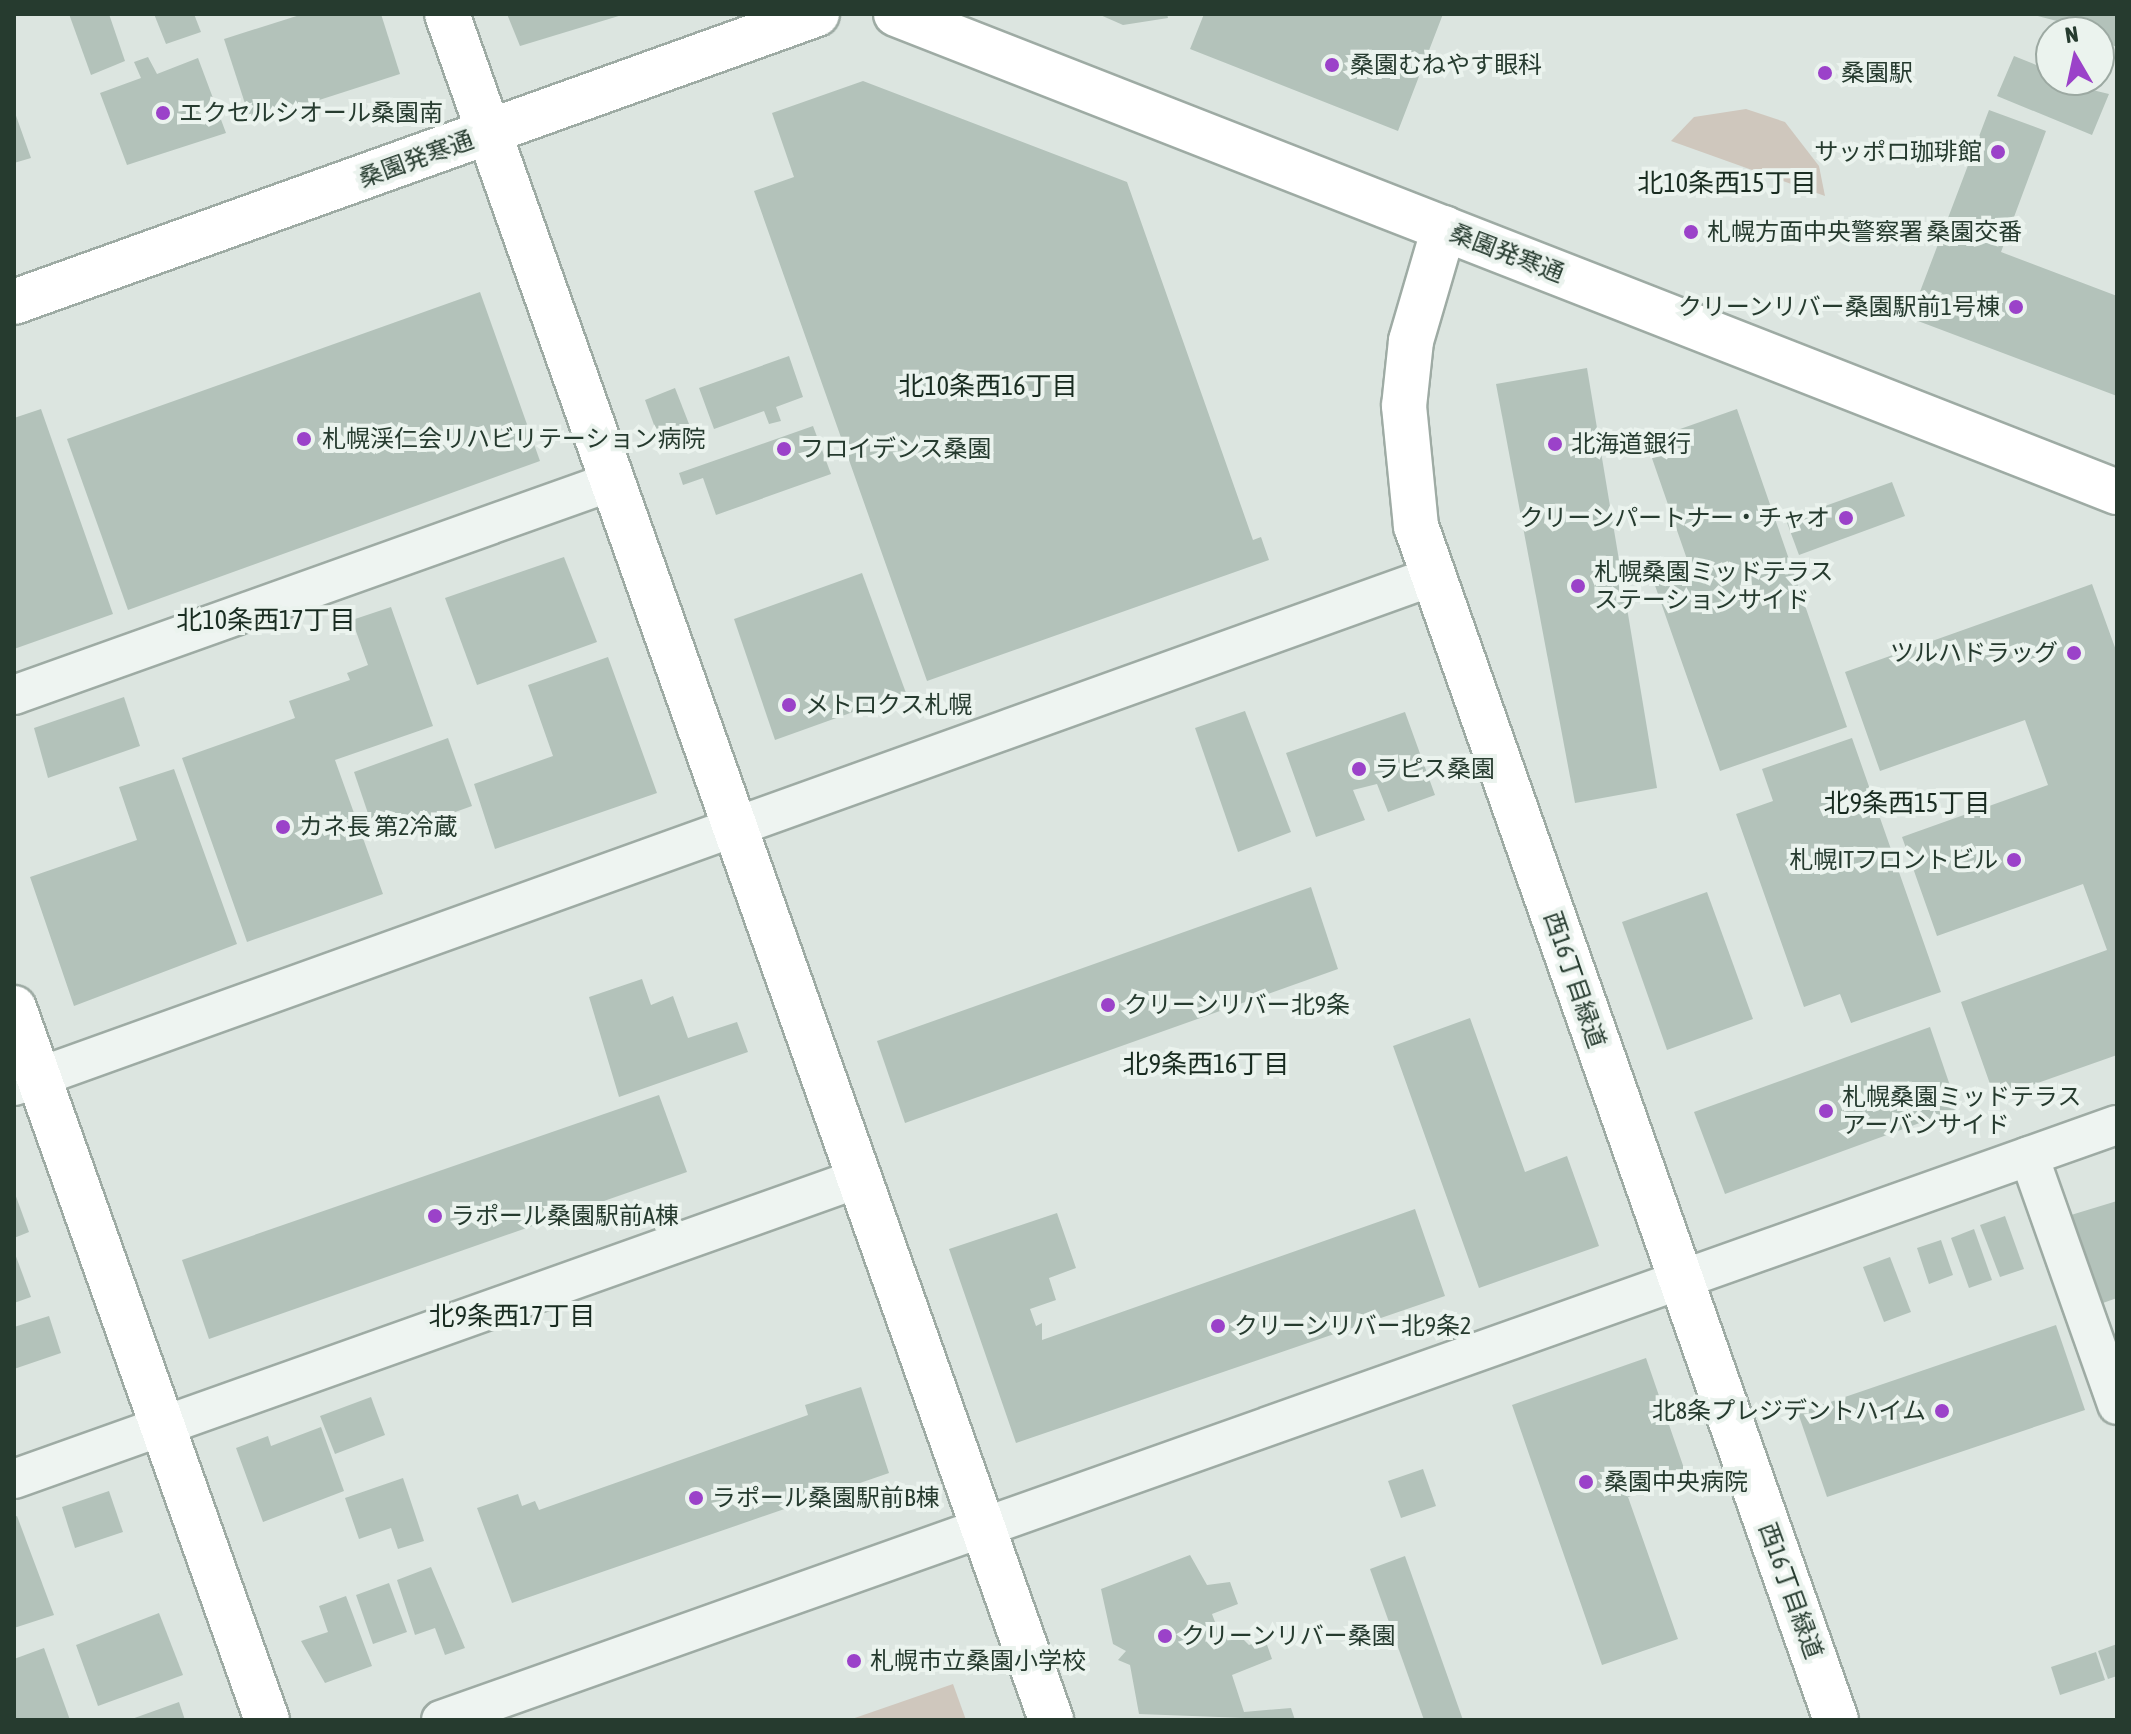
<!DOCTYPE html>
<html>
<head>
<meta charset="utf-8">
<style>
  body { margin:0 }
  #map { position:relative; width:2131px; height:1734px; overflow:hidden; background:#dce5e0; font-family:"Asap Condensed","Noto Sans JP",sans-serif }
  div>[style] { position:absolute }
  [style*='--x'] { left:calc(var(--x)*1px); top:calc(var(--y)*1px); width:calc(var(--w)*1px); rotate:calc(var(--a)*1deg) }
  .green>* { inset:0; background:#cfc7bd }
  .building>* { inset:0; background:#b3c2ba }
  .roads { filter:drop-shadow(2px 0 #9eaba4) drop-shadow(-2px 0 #9eaba4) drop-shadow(0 2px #9eaba4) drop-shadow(0 -2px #9eaba4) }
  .street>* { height:38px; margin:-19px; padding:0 19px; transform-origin:19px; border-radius:19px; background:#eef4f1 }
  .secondary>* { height:44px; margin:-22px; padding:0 22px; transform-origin:22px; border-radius:22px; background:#fff }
  .dots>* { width:22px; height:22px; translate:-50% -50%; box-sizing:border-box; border:4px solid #ebf3ee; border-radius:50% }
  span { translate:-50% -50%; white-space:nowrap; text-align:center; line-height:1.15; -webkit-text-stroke:8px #ebf3ee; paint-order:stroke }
  .poi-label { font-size:24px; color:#263b2f }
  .left { translate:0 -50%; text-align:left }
  .right { translate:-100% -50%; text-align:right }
  .street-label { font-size:24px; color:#263b2f }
  .neighbourhood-label { font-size:26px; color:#192c21 }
  .frame { position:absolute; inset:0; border:16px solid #263b2f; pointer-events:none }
  .north { position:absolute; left:2035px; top:16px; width:80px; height:80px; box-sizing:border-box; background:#ebf3ee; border:2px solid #9ca9a2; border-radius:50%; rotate:351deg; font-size:22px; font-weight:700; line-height:32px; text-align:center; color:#263b2f }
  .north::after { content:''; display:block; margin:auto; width:28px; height:36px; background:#9b42c9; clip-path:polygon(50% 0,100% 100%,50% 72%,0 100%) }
</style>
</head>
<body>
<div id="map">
  <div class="green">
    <div style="clip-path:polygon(1746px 109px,1785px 122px,1819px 166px,1825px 196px,1671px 141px,1694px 117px)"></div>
    <div style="clip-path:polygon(953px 1684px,966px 1720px,849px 1720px)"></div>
  </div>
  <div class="building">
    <div style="clip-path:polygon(69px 14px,109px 14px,125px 61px,91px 75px)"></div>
    <div style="clip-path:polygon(154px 14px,194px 14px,201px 32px,166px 44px)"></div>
    <div style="clip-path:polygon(303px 14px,381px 14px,400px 74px,251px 122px,224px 39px)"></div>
    <div style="clip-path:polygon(507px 14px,622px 14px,622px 15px,520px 46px)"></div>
    <div style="clip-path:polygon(1098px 14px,1167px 14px,1168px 18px,1123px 25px)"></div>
    <div style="clip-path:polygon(1204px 14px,1342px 16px,1443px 14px,1398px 131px,1190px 49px)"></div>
    <div style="clip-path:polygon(2030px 14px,2117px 14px,2117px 47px,2099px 40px,2099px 32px)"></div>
    <div style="clip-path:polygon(2014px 56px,2051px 71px,2051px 80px,2109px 94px,2092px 135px,1997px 96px)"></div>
    <div style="clip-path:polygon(148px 57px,157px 74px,198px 58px,226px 133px,127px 165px,100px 93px,141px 78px,134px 62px)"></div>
    <div style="clip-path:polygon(863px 81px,1127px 182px,1253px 540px,1261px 537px,1269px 560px,927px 681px,754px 191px,794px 177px,772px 113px)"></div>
    <div style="clip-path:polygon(14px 110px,31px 158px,14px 163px)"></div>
    <div style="clip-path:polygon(1989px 110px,2046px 131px,2001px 252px,2117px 296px,2117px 396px,1910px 318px)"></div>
    <div style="clip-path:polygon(480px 292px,540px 461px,128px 610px,67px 439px)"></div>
    <div style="clip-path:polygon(789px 356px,803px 397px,776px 407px,781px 421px,769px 424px,764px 411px,714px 429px,699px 388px)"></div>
    <div style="clip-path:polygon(1587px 368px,1657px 788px,1575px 803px,1496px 384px)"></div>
    <div style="clip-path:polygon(675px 388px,689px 424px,658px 436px,645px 400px)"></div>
    <div style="clip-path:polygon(41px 409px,113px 614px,14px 649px,14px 418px)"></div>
    <div style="clip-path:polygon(1737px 409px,1847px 727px,1720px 771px,1652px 577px,1689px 565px,1646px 441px)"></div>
    <div style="clip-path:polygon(813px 426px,831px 474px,716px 515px,703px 478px,683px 485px,679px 473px)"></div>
    <div style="clip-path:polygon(1892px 482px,1905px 516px,1799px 555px,1786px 520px)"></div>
    <div style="clip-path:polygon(564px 557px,597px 642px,477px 685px,445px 598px)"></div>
    <div style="clip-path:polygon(862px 573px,906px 693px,775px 740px,734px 619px)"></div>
    <div style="clip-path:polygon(2092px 584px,2117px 653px,2117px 1055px,1995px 1098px,1961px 1002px,2107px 950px,2083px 884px,1937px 936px,1902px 837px,2048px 785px,2025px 720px,1880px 771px,1845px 672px)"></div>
    <div style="clip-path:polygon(391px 607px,433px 726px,335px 760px,383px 894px,247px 942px,182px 758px,295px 718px,289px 701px,350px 680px,347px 673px,368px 665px,352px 620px)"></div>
    <div style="clip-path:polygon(608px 657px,657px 793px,495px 849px,474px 784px,553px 756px,528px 685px)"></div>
    <div style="clip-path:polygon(124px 697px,140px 746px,48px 778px,34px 728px)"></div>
    <div style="clip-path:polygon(1245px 711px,1291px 832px,1238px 852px,1195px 728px)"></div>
    <div style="clip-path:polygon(1405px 712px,1435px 795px,1388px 812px,1377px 784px,1353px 790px,1365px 820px,1316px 837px,1286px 753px)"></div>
    <div style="clip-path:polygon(448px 738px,472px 806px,377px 840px,354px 772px)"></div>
    <div style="clip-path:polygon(1852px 738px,1941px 992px,1851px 1023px,1840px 994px,1804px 1007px,1736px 814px,1773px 801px,1762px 769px)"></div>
    <div style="clip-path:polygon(174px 769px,237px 944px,74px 1006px,30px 877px,137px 840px,119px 787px)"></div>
    <div style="clip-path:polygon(1311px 887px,1338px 969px,905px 1123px,877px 1041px)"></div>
    <div style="clip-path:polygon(1707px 892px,1753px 1019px,1667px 1050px,1622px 922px)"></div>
    <div style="clip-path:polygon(642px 979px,651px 1005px,673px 996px,688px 1038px,737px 1022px,748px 1052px,619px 1097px,589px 997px)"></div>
    <div style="clip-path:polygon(1470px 1018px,1525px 1172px,1567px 1156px,1599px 1246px,1479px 1288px,1393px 1046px)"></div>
    <div style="clip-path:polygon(1930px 1027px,1958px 1109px,1725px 1194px,1694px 1112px)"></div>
    <div style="clip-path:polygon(659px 1095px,687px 1172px,209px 1339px,182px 1260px)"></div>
    <div style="clip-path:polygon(14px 1191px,29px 1232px,14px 1238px)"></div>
    <div style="clip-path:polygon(2117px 1201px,2117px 1298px,2100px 1304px,2071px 1215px)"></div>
    <div style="clip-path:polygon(1415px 1209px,1445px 1296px,1016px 1443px,949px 1249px,1057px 1213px,1076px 1268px,1049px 1278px,1056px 1300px,1030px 1309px,1036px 1326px,1042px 1323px,1042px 1340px)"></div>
    <div style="clip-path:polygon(2005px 1216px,2024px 1269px,2000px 1277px,1980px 1225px)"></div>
    <div style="clip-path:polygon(1974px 1229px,1992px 1280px,1969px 1288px,1951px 1238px)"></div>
    <div style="clip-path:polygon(1941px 1240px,1953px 1275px,1929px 1284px,1917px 1248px)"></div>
    <div style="clip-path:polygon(14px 1251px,31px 1297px,14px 1303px)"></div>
    <div style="clip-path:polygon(1890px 1257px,1911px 1312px,1884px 1322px,1863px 1267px)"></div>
    <div style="clip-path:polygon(49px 1316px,61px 1353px,14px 1369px,14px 1327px)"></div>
    <div style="clip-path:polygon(2056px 1325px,2085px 1410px,1827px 1497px,1798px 1413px)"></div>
    <div style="clip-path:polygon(1646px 1358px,1687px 1477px,1628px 1497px,1678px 1639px,1602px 1665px,1512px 1405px)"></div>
    <div style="clip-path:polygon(861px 1387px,889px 1473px,512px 1603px,477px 1508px,518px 1494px,522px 1506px,535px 1501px,539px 1510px,808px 1415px,805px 1405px)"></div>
    <div style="clip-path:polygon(371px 1397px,385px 1435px,335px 1454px,320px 1416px)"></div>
    <div style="clip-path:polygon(321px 1427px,344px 1491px,263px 1522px,236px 1448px,268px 1436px,271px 1446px)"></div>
    <div style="clip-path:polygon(1423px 1469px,1436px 1506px,1401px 1518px,1388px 1481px)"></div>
    <div style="clip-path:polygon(403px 1478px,424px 1541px,398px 1549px,391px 1528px,359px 1539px,345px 1498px)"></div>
    <div style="clip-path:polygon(109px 1491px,123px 1532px,75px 1548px,62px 1507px)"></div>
    <div style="clip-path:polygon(17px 1516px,54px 1615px,14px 1628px,14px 1517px)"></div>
    <div style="clip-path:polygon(1190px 1555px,1207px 1585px,1230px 1582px,1238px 1604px,1212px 1614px,1221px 1638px,1237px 1633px,1249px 1645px,1265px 1639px,1272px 1659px,1232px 1675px,1244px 1712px,1291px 1708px,1295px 1720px,1139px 1714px,1130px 1665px,1118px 1660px,1126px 1651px,1113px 1644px,1101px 1589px)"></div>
    <div style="clip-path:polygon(1405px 1556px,1463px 1720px,1424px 1720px,1370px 1569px)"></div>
    <div style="clip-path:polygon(431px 1567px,465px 1648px,445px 1655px,435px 1628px,415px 1635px,397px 1580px)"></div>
    <div style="clip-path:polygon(389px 1583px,407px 1632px,373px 1644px,356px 1595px)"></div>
    <div style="clip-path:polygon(346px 1596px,372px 1666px,325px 1683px,301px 1641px,328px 1632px,319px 1606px)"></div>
    <div style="clip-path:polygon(159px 1613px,183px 1675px,98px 1706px,76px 1645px)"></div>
    <div style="clip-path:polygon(2117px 1644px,2117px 1676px,2108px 1679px,2098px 1651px)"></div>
    <div style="clip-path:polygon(44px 1648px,70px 1720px,14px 1720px,14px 1659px)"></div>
    <div style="clip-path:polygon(2096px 1652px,2105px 1680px,2060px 1695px,2051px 1667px)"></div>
    <div style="clip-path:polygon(179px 1702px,185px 1720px,129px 1720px)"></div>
  </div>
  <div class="roads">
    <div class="street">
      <div style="--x:14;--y:695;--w:636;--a:-19.66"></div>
      <div style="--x:14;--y:1086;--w:1506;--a:-19.76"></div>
      <div style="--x:2029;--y:1156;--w:264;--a:70.5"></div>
      <div style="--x:14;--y:1479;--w:898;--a:-19.59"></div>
      <div style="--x:441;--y:1720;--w:1778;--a:-19.55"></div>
    </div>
    <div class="secondary">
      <div style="--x:447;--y:14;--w:1810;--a:70.5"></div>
      <div style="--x:896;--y:14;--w:1311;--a:21.38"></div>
      <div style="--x:1444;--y:228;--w:118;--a:106.3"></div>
      <div style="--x:1411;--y:341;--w:65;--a:96.1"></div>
      <div style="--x:1404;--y:406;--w:121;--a:84.3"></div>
      <div style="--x:1416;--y:526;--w:1266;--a:70.62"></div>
      <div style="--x:14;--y:302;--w:853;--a:-19.73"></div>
      <div style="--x:14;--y:1008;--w:756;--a:70.44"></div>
    </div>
  </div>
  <div class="dots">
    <div style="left:1332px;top:65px;background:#9b42c9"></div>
    <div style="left:1825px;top:73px;background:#9b42c9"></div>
    <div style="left:163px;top:113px;background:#9b42c9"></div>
    <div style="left:1998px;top:152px;background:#9b42c9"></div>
    <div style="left:1691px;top:232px;background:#9b42c9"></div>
    <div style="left:2016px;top:307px;background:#9b42c9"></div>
    <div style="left:304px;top:439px;background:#9b42c9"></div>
    <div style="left:1555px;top:444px;background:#9b42c9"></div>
    <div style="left:784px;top:449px;background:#9b42c9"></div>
    <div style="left:1846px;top:518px;background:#9b42c9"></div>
    <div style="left:1578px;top:586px;background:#9b42c9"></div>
    <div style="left:2074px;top:653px;background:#9b42c9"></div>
    <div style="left:789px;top:705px;background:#9b42c9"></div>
    <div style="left:1359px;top:769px;background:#9b42c9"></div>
    <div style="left:283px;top:827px;background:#9b42c9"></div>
    <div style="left:2014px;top:860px;background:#9b42c9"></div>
    <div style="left:1108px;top:1005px;background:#9b42c9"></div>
    <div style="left:1826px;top:1111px;background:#9b42c9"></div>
    <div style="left:435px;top:1216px;background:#9b42c9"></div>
    <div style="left:1218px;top:1326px;background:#9b42c9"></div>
    <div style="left:1942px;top:1411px;background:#9b42c9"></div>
    <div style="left:1586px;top:1482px;background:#9b42c9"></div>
    <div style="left:696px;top:1498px;background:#9b42c9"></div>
    <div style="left:1165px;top:1636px;background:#9b42c9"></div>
    <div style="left:854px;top:1661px;background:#9b42c9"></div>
  </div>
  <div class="poi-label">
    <span class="left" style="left:1350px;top:65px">桑園むねやす眼科</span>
    <span class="left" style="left:1841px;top:73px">桑園駅</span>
    <span class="left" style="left:179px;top:113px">エクセルシオール桑園南</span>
    <span class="right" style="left:1982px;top:152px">サッポロ珈琲館</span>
    <span class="left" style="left:1707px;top:232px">札幌方面中央警察署 桑園交番</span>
    <span class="right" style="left:2000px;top:307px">クリーンリバー桑園駅前1号棟</span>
    <span class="left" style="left:322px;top:439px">札幌渓仁会リハビリテーション病院</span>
    <span class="left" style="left:1571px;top:444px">北海道銀行</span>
    <span class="left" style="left:800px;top:449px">フロイデンス桑園</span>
    <span class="right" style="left:1830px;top:518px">クリーンパートナー・チャオ</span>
    <span class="left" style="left:1594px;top:586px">札幌桑園ミッドテラス<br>ステーションサイド</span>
    <span class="right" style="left:2058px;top:653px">ツルハドラッグ</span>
    <span class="left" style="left:805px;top:705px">メトロクス札幌</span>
    <span class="left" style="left:1375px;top:769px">ラピス桑園</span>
    <span class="left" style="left:299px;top:827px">カネ長 第2冷蔵</span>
    <span class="right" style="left:1998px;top:860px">札幌ITフロントビル</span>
    <span class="left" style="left:1124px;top:1005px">クリーンリバー北9条</span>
    <span class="left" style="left:1842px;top:1111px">札幌桑園ミッドテラス<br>アーバンサイド</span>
    <span class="left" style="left:451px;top:1216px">ラポール桑園駅前A棟</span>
    <span class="left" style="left:1234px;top:1326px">クリーンリバー北9条2</span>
    <span class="right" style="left:1926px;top:1411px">北8条プレジデントハイム</span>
    <span class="left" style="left:1604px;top:1482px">桑園中央病院</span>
    <span class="left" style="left:712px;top:1498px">ラポール桑園駅前B棟</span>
    <span class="left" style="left:1181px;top:1636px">クリーンリバー桑園</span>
    <span class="left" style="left:870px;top:1661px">札幌市立桑園小学校</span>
  </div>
  <div class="street-label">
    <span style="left:416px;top:159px;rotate:-20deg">桑園発寒通</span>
    <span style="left:1507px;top:253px;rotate:21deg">桑園発寒通</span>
    <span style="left:1575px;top:980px;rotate:71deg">西16丁目緑道</span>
    <span style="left:1791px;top:1591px;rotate:70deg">西16丁目緑道</span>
  </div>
  <div class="neighbourhood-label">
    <span style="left:1727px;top:184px">北10条西15丁目</span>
    <span style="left:988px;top:387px">北10条西16丁目</span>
    <span style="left:266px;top:621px">北10条西17丁目</span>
    <span style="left:1907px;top:804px">北9条西15丁目</span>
    <span style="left:1206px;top:1065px">北9条西16丁目</span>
    <span style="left:512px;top:1317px">北9条西17丁目</span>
  </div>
  <div class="frame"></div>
  <div class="north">N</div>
</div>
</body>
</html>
